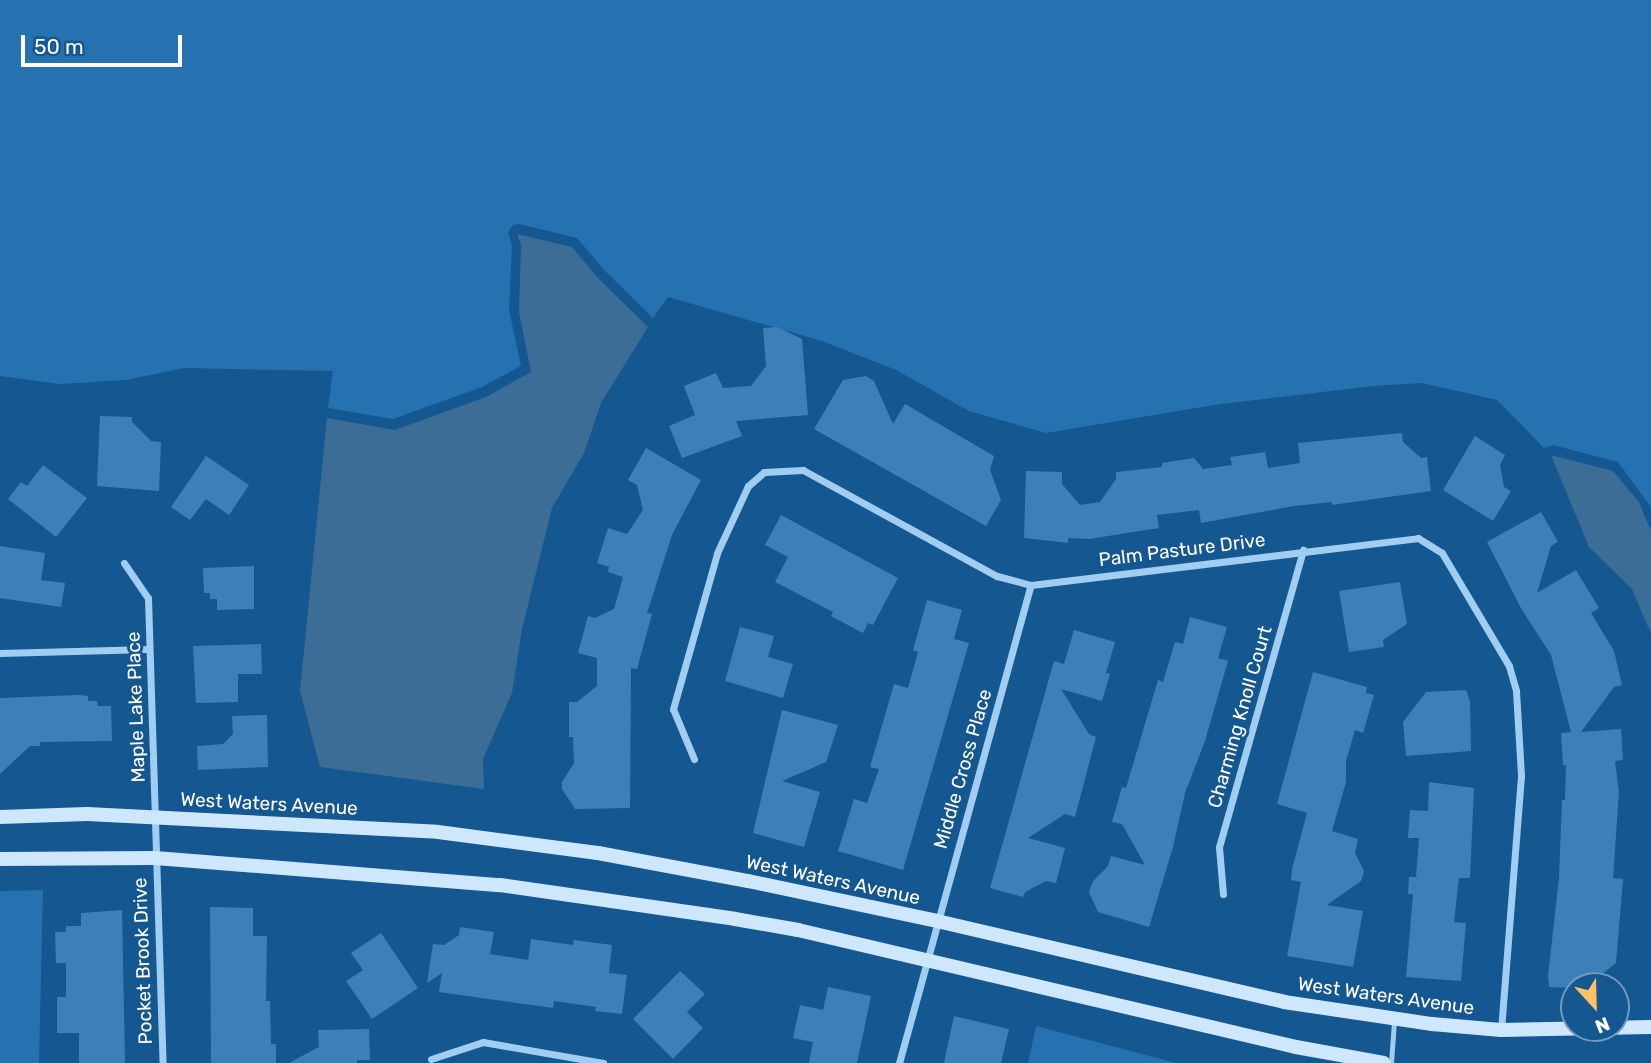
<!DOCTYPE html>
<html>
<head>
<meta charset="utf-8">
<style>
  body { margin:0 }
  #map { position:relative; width:1651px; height:1063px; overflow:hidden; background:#145791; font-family:Rubik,sans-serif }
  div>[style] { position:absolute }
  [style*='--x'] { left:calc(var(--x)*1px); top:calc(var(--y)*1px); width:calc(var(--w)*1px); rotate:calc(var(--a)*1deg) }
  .green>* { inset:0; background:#2671b0 }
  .water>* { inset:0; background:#3c6d97 }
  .building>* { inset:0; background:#3d80b9 }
  .lane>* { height:5px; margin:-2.5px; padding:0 2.5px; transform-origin:2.5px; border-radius:2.5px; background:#a0cdf1 }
  .street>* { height:7px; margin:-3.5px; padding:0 3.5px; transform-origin:3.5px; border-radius:3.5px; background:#a0cdf1 }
  .secondary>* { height:14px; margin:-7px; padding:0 7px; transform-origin:7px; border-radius:7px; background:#cfe7fc }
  span { translate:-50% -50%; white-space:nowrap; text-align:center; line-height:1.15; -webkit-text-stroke:6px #145791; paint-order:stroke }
  .street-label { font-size:19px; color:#fff }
  .north { position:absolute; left:1560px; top:972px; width:70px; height:70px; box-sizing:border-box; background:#145791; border:2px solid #729abd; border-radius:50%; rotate:158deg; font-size:19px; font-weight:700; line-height:28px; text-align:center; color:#fff }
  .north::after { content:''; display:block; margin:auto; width:24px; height:32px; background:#ffc161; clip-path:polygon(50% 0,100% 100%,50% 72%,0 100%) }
  .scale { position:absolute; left:21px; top:35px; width:161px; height:32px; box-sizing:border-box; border:4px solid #fff; border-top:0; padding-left:9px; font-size:21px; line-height:24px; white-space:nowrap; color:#fff; -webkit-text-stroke:5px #145791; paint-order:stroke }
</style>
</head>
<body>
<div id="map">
  <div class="green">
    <div style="clip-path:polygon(0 0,1651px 0,1651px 507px,1618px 462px,1553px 445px,1544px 448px,1497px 400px,1422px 383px,1373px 386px,1214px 405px,1046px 433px,969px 411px,896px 370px,822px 341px,668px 297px,653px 318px,605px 271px,577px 238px,519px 224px,513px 225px,508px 232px,512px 246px,509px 310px,521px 366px,482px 387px,393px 419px,328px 408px,333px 371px,184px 368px,126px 380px,60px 384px,0 376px)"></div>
    <div style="clip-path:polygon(43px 890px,39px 1063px,0 1063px,0 891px)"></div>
    <div style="clip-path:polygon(1036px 1026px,1176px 1063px,1028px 1063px)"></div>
  </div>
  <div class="water">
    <div style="clip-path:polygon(517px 234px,572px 247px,598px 278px,648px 327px,601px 403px,584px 453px,552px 508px,522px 629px,512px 693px,483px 759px,484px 789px,320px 767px,300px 691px,327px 418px,395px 430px,486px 397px,531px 372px,519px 312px,521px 245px)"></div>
    <div style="clip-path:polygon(1551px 455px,1613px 471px,1639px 502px,1651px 531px,1651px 634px,1632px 589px,1589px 547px)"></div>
  </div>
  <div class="building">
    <div style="clip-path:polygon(777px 327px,802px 339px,808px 415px,736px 421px,742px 436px,682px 458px,669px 426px,695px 415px,684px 386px,716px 373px,723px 388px,751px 386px,766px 366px,763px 328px)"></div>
    <div style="clip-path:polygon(866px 376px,874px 381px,893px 424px,905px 404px,994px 456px,990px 470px,1001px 500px,986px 526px,814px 429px,843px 380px)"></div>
    <div style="clip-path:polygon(100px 416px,132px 417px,132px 422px,151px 441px,161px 442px,159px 491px,97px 486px)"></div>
    <div style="clip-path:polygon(1402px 433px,1403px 442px,1421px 458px,1427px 457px,1431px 491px,1332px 505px,1332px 502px,1294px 506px,1201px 523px,1199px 510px,1157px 515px,1159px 528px,1089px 539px,1068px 538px,1068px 543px,1024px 538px,1026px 471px,1062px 472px,1062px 484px,1080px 505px,1100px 502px,1116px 479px,1116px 472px,1162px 467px,1162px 463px,1194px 458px,1203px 469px,1232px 465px,1230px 457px,1265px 452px,1268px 468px,1300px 463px,1298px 443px)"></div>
    <div style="clip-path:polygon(1475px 436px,1505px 455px,1500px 465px,1504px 487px,1511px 491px,1493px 521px,1443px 490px)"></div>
    <div style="clip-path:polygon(646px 448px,701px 480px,672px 535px,647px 613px,652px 614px,637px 669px,631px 668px,630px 808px,575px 809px,562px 789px,562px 782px,574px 763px,573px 737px,569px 737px,569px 702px,577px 702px,597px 686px,597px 658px,578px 653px,588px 616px,595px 618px,614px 609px,623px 577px,608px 572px,609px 567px,597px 563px,608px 528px,627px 534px,643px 510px,637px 485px,628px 480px)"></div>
    <div style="clip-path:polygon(206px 456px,249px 485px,229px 515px,206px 499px,190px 520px,171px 507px)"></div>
    <div style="clip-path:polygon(43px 465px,87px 498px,56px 537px,8px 499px,21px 482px,27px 486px)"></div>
    <div style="clip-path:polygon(1541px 512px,1558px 542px,1551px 546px,1537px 593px,1576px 570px,1599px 608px,1591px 613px,1614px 651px,1622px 685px,1614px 687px,1581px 732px,1621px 729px,1623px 760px,1615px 761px,1619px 792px,1613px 878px,1623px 879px,1616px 963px,1587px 986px,1574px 988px,1549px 987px,1548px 976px,1559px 878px,1562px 800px,1565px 800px,1566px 765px,1563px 765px,1561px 733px,1571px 732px,1551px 655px,1522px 610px,1487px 542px)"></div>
    <div style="clip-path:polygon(781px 515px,898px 578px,873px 625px,868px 623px,863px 633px,831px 616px,833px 612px,775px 582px,788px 557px,765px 545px)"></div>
    <div style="clip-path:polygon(0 546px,45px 553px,41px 580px,65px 583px,61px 607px,0 598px)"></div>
    <div style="clip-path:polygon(254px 566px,254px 609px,217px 610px,217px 599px,210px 599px,210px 593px,204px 593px,203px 568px)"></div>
    <div style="clip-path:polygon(1400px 582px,1407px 624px,1383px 640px,1384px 647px,1349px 652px,1339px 591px)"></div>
    <div style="clip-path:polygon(927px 600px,962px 610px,954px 639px,969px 643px,903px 870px,838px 851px,854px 799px,867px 803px,879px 769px,870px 767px,894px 684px,908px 688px,918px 652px,913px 650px)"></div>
    <div style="clip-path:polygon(1190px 617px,1227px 627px,1218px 658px,1228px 661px,1205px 741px,1185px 793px,1173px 847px,1149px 927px,1098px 912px,1089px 892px,1093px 881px,1108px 866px,1111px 856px,1145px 865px,1122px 824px,1112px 822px,1122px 787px,1126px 788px,1158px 680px,1163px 682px,1175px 642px,1183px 644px)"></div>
    <div style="clip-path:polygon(740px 627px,774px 636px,768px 657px,793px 664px,783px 698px,725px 681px)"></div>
    <div style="clip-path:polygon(1074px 630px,1115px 642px,1106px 673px,1110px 674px,1102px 701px,1061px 689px,1089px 734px,1096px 737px,1075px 817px,1065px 814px,1028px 838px,1065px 848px,1056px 883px,1046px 881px,1025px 892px,1023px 897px,990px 888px,1054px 661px,1064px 664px)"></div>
    <div style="clip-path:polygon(261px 644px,262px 674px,238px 674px,238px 702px,196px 703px,193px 646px)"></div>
    <div style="clip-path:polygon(1313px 672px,1367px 687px,1366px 693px,1374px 695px,1363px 733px,1355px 730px,1346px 761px,1346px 782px,1332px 831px,1358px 839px,1355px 853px,1364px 871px,1361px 881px,1327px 905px,1363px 911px,1353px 967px,1287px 956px,1301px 882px,1291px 880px,1292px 869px,1307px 813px,1277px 804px)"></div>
    <div style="clip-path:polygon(1466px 690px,1470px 701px,1471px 751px,1406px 756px,1403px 722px,1426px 692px)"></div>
    <div style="clip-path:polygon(79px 695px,88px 696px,88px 701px,97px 701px,98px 706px,111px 706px,112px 741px,40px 742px,40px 746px,30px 746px,0 774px,0 698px)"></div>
    <div style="clip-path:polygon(782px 710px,838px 725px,826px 762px,782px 781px,820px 792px,804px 847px,753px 833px)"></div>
    <div style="clip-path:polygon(267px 715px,268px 767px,198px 770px,197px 746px,223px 744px,233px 734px,232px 716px)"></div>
    <div style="clip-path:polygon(1429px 782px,1474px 788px,1470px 878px,1459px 878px,1454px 922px,1466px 923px,1461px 981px,1406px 977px,1413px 894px,1408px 894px,1409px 877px,1416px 877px,1419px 838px,1408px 838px,1410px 810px,1428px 811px)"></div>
    <div style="clip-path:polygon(210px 907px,253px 908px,253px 936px,267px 936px,266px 1001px,270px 1001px,271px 1044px,276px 1044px,276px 1063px,211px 1063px)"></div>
    <div style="clip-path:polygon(122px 910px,125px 1063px,79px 1063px,79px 1033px,57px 1033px,57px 997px,66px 997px,66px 963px,56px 963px,55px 932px,66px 932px,66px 926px,81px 926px,81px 913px)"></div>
    <div style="clip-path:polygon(460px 927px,494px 932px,490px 954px,528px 960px,531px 939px,573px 945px,574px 940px,612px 945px,609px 973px,627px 975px,622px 1014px,595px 1011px,596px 1007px,554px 1001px,553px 1008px,439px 992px,442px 973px,427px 983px,433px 944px,444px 945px,459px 935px)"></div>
    <div style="clip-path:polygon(381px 933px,418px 988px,372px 1019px,346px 981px,363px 970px,351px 953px)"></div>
    <div style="clip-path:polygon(680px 971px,705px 994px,687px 1012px,703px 1028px,673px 1059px,633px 1019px)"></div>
    <div style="clip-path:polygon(828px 987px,871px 996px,857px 1063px,809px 1063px,813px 1042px,793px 1038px,800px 1005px,823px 1010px)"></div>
    <div style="clip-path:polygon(954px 1016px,1009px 1029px,1001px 1063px,944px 1063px)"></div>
    <div style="clip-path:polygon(369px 1029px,370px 1060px,357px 1060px,357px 1063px,289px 1063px,319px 1047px,318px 1030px)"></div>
  </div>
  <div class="lane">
    <div style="--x:1391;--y:1063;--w:42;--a:-85.9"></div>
  </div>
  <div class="street">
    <div style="--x:124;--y:563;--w:42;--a:55.6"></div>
    <div style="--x:148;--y:598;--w:465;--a:88.2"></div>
    <div style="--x:0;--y:653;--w:149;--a:-1.5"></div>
    <div style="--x:694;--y:759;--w:54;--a:-112.8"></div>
    <div style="--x:673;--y:709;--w:162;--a:-74.2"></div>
    <div style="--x:717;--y:553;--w:74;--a:-65.2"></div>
    <div style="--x:748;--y:486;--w:21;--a:-41"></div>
    <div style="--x:764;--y:472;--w:39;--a:-3"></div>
    <div style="--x:803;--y:470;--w:221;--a:28.7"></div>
    <div style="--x:997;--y:576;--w:35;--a:15"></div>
    <div style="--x:1031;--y:585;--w:390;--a:-6.9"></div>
    <div style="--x:1418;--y:538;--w:28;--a:32"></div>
    <div style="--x:1442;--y:553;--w:131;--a:59.3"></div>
    <div style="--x:1509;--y:666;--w:26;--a:74"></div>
    <div style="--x:1516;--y:691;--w:85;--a:86.6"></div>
    <div style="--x:1521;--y:776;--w:255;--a:94.5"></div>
    <div style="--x:1223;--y:894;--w:47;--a:-94.9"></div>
    <div style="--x:1219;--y:847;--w:309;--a:-74.2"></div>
    <div style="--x:431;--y:1059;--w:55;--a:-18.1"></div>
    <div style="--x:483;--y:1042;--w:122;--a:9.9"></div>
    <div style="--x:899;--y:1063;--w:496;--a:-74.6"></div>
  </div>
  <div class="secondary">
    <div style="--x:0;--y:817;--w:87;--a:-2"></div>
    <div style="--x:87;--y:814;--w:351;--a:2.9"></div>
    <div style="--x:438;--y:832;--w:161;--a:7.5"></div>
    <div style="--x:598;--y:853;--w:153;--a:10.6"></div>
    <div style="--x:748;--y:881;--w:193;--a:11.9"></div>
    <div style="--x:937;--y:921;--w:356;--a:13.1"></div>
    <div style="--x:1284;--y:1002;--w:150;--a:8.5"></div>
    <div style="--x:1432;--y:1024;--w:69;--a:5"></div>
    <div style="--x:1501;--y:1030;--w:150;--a:-1.1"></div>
    <div style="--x:0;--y:859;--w:155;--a:-0.4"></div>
    <div style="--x:155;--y:858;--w:346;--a:4.5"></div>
    <div style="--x:500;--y:885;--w:237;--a:8.2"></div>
    <div style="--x:735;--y:919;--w:64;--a:9.9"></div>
    <div style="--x:798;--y:930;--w:512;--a:13.22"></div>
    <div style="--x:1296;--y:1047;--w:89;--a:10.3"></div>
  </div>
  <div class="street-label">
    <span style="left:1182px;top:550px;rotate:-7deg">Palm Pasture Drive</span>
    <span style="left:136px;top:707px;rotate:-92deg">Maple Lake Place</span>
    <span style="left:1240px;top:717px;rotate:-74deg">Charming Knoll Court</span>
    <span style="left:963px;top:769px;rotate:-74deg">Middle Cross Place</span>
    <span style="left:269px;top:804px;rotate:3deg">West Waters Avenue</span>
    <span style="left:833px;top:880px;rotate:12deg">West Waters Avenue</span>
    <span style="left:143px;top:961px;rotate:-92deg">Pocket Brook Drive</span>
    <span style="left:1386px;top:996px;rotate:8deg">West Waters Avenue</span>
  </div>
  <div class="north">N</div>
  <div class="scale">50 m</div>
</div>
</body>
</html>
